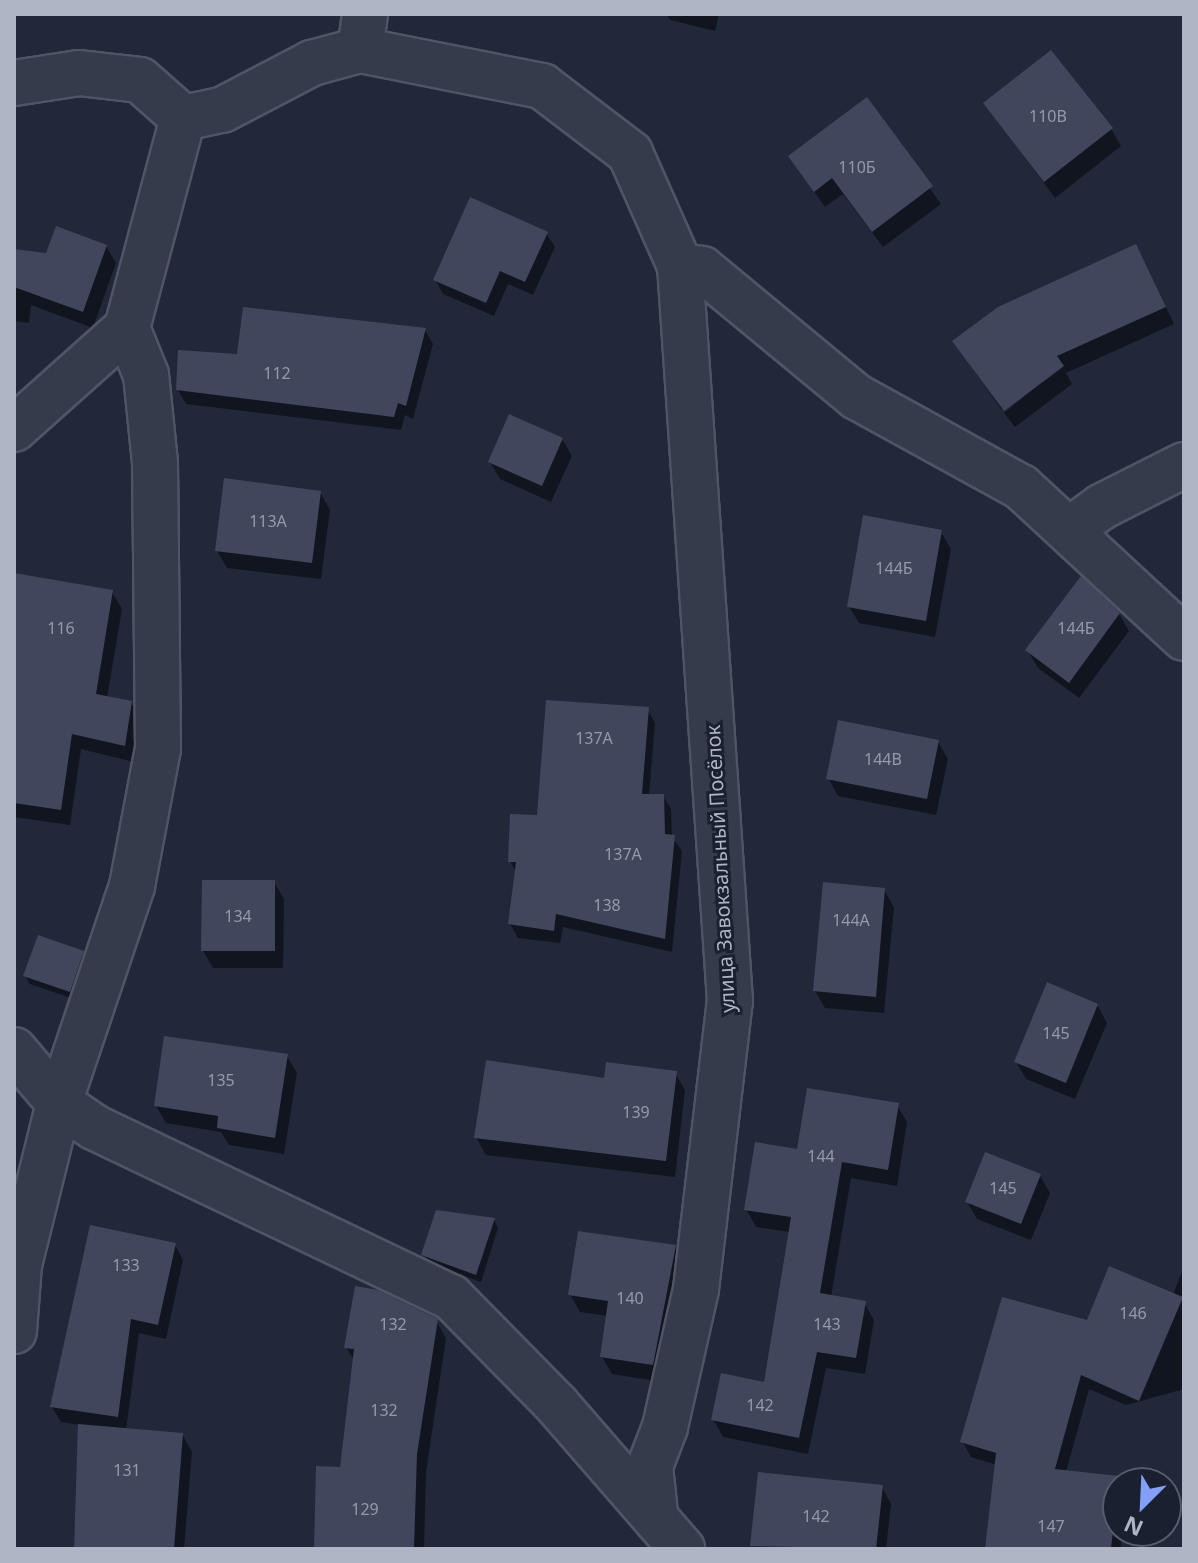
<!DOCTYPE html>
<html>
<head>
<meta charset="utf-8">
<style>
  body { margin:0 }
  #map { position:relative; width:1198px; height:1563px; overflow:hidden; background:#21283a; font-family:"Noto Sans",sans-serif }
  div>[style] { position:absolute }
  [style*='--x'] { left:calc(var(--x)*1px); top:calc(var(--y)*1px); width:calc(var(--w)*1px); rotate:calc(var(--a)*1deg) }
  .shadow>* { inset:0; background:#0007 }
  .building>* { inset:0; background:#40475c }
  .roads { filter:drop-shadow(2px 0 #505565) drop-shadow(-2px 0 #505565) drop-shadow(0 2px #505565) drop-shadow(0 -2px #505565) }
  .minor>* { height:44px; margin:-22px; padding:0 22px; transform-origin:22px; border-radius:22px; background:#353b4a }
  span { translate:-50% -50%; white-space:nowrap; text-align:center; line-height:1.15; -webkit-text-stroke:6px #1a202f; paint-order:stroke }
  .number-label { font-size:16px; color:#949aac }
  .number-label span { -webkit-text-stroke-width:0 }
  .street-label { font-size:20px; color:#b0b5c6 }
  .frame { position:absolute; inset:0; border:16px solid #b0b5c6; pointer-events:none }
  .north { position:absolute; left:1102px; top:1467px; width:80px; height:80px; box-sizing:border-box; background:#1a202f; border:2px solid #565c6b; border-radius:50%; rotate:204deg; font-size:22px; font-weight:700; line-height:32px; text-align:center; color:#b0b5c6 }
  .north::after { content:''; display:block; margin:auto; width:28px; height:36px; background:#839ff8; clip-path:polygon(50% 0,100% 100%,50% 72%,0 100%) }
</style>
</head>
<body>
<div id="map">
  <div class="shadow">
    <div style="clip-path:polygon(667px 14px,719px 14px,715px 31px,670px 20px)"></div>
    <div style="clip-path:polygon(866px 100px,941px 204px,883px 247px,843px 194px,825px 207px,790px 157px)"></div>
    <div style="clip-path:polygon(986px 104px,1111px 129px,1121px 146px,1055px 198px)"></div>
    <div style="clip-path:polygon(546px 233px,555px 247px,533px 295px,508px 284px,494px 316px,443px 294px,435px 279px)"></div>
    <div style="clip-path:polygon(106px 246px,116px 263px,93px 328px,31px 305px,29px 323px,14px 321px,14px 251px,47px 255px)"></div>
    <div style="clip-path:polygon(1145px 263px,1174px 324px,1066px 373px,1072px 384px,1015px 427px,1004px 413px,1065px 363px,1002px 410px,954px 342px)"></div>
    <div style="clip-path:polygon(425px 330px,433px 344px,413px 419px,405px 415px,401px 430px,186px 404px,178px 390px,239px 356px)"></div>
    <div style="clip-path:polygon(562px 439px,572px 456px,551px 502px,500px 479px,490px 462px)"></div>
    <div style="clip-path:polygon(320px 492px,330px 510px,321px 579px,227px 568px,217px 551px)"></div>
    <div style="clip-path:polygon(941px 532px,951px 549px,935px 637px,859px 623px,849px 606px)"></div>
    <div style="clip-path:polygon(14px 575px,112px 592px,122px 609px,107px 698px,131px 703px,141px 720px,134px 762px,81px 749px,70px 825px,14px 817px)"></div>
    <div style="clip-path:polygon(1119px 614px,1129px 631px,1079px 698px,1038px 668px,1028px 651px)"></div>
    <div style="clip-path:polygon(647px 709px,655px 723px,649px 796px,663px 796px,671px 809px,672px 837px,682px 851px,672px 952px,563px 927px,560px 943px,518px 938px,510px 924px,517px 874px,510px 861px,539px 817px)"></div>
    <div style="clip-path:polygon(938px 742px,948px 759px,936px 815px,838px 796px,828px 778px)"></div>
    <div style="clip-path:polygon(274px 882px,284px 899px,283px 968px,213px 968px,203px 951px)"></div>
    <div style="clip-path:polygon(884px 890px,894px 907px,884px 1013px,825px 1008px,815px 991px)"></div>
    <div style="clip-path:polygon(83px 952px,87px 961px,74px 999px,30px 984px,25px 976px)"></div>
    <div style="clip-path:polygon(1097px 1005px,1107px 1023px,1075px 1099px,1026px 1079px,1016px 1062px)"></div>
    <div style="clip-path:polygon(287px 1056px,297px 1073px,284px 1154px,229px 1145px,221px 1132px,166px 1123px,156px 1106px)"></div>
    <div style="clip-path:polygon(675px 1073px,685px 1090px,675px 1177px,486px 1155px,476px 1137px,606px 1080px)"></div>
    <div style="clip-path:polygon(897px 1105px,907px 1122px,897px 1186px,851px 1178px,831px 1297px,864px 1303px,874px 1320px,865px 1374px,826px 1368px,808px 1454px,723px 1437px,713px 1419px,765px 1384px,790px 1232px,756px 1227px,746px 1209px,799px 1151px)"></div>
    <div style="clip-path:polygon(1040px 1176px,1050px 1193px,1031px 1240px,977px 1219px,967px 1202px)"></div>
    <div style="clip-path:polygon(494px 1220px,498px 1228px,481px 1282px,428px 1263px,424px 1255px)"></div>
    <div style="clip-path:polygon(175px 1245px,183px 1260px,166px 1339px,139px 1333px,126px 1430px,182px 1434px,192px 1452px,184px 1549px,74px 1549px,80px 1425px,61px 1422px,52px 1407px)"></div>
    <div style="clip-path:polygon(675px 1247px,685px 1264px,662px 1382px,612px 1374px,602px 1357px,608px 1316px,580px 1312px,570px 1294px)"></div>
    <div style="clip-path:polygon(1184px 1266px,1184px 1389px,1126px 1405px,1089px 1389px,1066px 1472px,1118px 1478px,1121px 1549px,987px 1549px,997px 1465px,971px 1457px,962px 1441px,1088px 1322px,1173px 1295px)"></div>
    <div style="clip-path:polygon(436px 1321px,446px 1338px,426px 1472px,424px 1549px,316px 1549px,341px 1469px,355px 1362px,346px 1347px)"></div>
    <div style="clip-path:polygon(882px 1487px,891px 1504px,886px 1549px,752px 1546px)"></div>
  </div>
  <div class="building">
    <div style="clip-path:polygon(1051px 50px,1113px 128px,1044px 182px,983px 103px)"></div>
    <div style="clip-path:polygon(867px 97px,933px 186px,872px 232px,832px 178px,814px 192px,788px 156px)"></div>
    <div style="clip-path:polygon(470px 197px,548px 232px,525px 282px,500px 271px,486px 303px,433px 280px)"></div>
    <div style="clip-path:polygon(56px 226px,107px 245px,83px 312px,14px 287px,14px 249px,46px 253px)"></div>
    <div style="clip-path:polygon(1136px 244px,1166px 307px,1057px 356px,1064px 366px,1004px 411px,952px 341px,998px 307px)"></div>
    <div style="clip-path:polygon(243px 307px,426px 328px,406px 406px,398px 403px,394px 417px,176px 390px,178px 350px,237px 354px)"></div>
    <div style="clip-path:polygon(509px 414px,563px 438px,542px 486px,488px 462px)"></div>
    <div style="clip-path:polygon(224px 478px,321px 491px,312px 563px,215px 551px)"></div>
    <div style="clip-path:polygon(863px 515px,942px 530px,926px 621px,847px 607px)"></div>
    <div style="clip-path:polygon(14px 573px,113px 590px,96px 694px,132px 701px,125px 746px,72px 734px,61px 810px,14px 803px)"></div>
    <div style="clip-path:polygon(1081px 576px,1120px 613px,1069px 683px,1025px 650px)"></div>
    <div style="clip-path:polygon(546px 700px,649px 707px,642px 794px,664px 794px,665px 834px,675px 835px,665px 939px,556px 914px,554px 931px,508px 924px,516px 862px,508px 862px,510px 814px,537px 815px)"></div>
    <div style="clip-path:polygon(838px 720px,939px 740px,927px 799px,826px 779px)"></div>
    <div style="clip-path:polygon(202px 880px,275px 880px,275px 951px,201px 951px)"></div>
    <div style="clip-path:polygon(823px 882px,885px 888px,876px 997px,813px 991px)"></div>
    <div style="clip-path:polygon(38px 935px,84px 951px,70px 992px,23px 976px)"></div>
    <div style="clip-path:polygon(1047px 982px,1098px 1004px,1066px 1083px,1014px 1062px)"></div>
    <div style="clip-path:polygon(164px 1036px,288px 1054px,275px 1138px,217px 1128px,218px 1116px,154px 1106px)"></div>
    <div style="clip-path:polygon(486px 1060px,604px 1078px,606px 1062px,677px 1071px,666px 1161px,474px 1138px)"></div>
    <div style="clip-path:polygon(807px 1088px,899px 1103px,888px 1170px,842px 1162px,820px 1293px,866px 1301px,856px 1358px,817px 1352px,799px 1438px,711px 1420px,721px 1373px,764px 1382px,791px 1217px,744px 1210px,755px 1142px,797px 1149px)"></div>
    <div style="clip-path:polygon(985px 1152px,1041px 1174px,1021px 1224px,965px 1202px)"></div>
    <div style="clip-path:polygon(436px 1210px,495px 1218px,476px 1275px,421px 1255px)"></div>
    <div style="clip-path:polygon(90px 1225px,176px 1243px,158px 1325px,131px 1319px,118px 1417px,50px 1407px)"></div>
    <div style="clip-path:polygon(578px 1231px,676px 1245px,653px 1365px,600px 1357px,608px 1301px,568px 1295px)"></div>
    <div style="clip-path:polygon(1109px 1266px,1183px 1297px,1139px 1401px,1081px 1375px,1055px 1469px,1119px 1476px,1111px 1549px,985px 1549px,996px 1453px,960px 1442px,1002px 1297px,1087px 1320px)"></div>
    <div style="clip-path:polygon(355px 1286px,378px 1290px,438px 1319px,417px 1454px,414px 1549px,314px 1549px,316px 1466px,340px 1467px,354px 1349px,344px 1348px)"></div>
    <div style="clip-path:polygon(78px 1424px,183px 1433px,174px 1549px,74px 1549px)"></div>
    <div style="clip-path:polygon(758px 1472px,883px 1485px,876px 1549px,750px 1546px)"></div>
  </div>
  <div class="roads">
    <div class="minor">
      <div style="--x:360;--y:50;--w:36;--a:-82"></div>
      <div style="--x:14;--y:83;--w:66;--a:-8.7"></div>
      <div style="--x:79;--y:73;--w:61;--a:6.5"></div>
      <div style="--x:140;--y:80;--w:57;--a:41.5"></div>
      <div style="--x:183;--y:118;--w:40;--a:-12"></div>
      <div style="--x:222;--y:110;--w:102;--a:-27.6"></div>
      <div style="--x:312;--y:63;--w:50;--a:-15.2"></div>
      <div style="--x:360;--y:50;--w:186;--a:11.2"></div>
      <div style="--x:542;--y:86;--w:111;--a:37.3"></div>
      <div style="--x:630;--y:153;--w:124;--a:66.1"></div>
      <div style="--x:680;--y:266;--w:22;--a:8"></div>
      <div style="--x:702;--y:269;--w:201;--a:39.6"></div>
      <div style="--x:857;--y:397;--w:187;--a:28.8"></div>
      <div style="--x:1021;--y:487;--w:222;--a:42.8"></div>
      <div style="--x:14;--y:429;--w:152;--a:-41.8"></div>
      <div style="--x:1071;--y:529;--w:39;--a:-36"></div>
      <div style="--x:1103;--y:506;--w:91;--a:-26.8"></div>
      <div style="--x:14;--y:1050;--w:70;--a:49.7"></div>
      <div style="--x:59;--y:1103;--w:42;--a:34.4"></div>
      <div style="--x:94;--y:1127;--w:395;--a:25.5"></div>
      <div style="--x:451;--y:1297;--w:151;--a:45.5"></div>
      <div style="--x:557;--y:1405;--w:191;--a:49"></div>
      <div style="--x:14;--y:1331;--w:66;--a:-85.7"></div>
      <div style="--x:19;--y:1265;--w:167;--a:-76.1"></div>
      <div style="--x:59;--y:1103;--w:229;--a:-71.4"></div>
      <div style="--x:132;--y:886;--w:139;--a:-79.3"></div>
      <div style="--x:158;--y:749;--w:286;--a:-90.6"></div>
      <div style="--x:155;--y:463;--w:88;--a:-95.8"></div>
      <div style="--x:146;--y:375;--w:51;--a:-112"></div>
      <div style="--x:127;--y:328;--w:217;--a:-75.1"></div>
      <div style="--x:655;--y:1513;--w:47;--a:-96.1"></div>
      <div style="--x:650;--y:1466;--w:42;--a:-69"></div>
      <div style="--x:665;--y:1427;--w:141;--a:-77.3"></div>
      <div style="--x:696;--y:1289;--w:290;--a:-83.3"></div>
      <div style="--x:730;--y:1001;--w:737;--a:-93.89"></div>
    </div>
  </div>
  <div class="number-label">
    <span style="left:1048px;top:116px">110В</span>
    <span style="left:857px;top:167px">110Б</span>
    <span style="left:277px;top:373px">112</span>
    <span style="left:268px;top:521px">113А</span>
    <span style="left:894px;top:568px">144Б</span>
    <span style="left:61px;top:628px">116</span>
    <span style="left:1076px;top:628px">144Б</span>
    <span style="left:594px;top:738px">137А</span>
    <span style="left:883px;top:759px">144В</span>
    <span style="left:623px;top:854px">137А</span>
    <span style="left:607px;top:905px">138</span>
    <span style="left:238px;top:916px">134</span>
    <span style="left:851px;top:920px">144А</span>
    <span style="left:1056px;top:1033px">145</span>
    <span style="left:221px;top:1080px">135</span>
    <span style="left:636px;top:1112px">139</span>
    <span style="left:821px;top:1156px">144</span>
    <span style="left:1003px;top:1188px">145</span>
    <span style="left:126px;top:1265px">133</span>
    <span style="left:630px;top:1298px">140</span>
    <span style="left:1133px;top:1313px">146</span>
    <span style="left:393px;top:1324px">132</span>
    <span style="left:827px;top:1324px">143</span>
    <span style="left:760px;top:1405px">142</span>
    <span style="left:384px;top:1410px">132</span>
    <span style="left:127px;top:1470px">131</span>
    <span style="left:365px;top:1509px">129</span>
    <span style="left:816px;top:1516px">142</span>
    <span style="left:1051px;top:1526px">147</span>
  </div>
  <div class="street-label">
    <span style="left:720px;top:869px;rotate:-93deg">улица Завокзальный Посёлок</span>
  </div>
  <div class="frame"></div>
  <div class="north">N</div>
</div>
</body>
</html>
